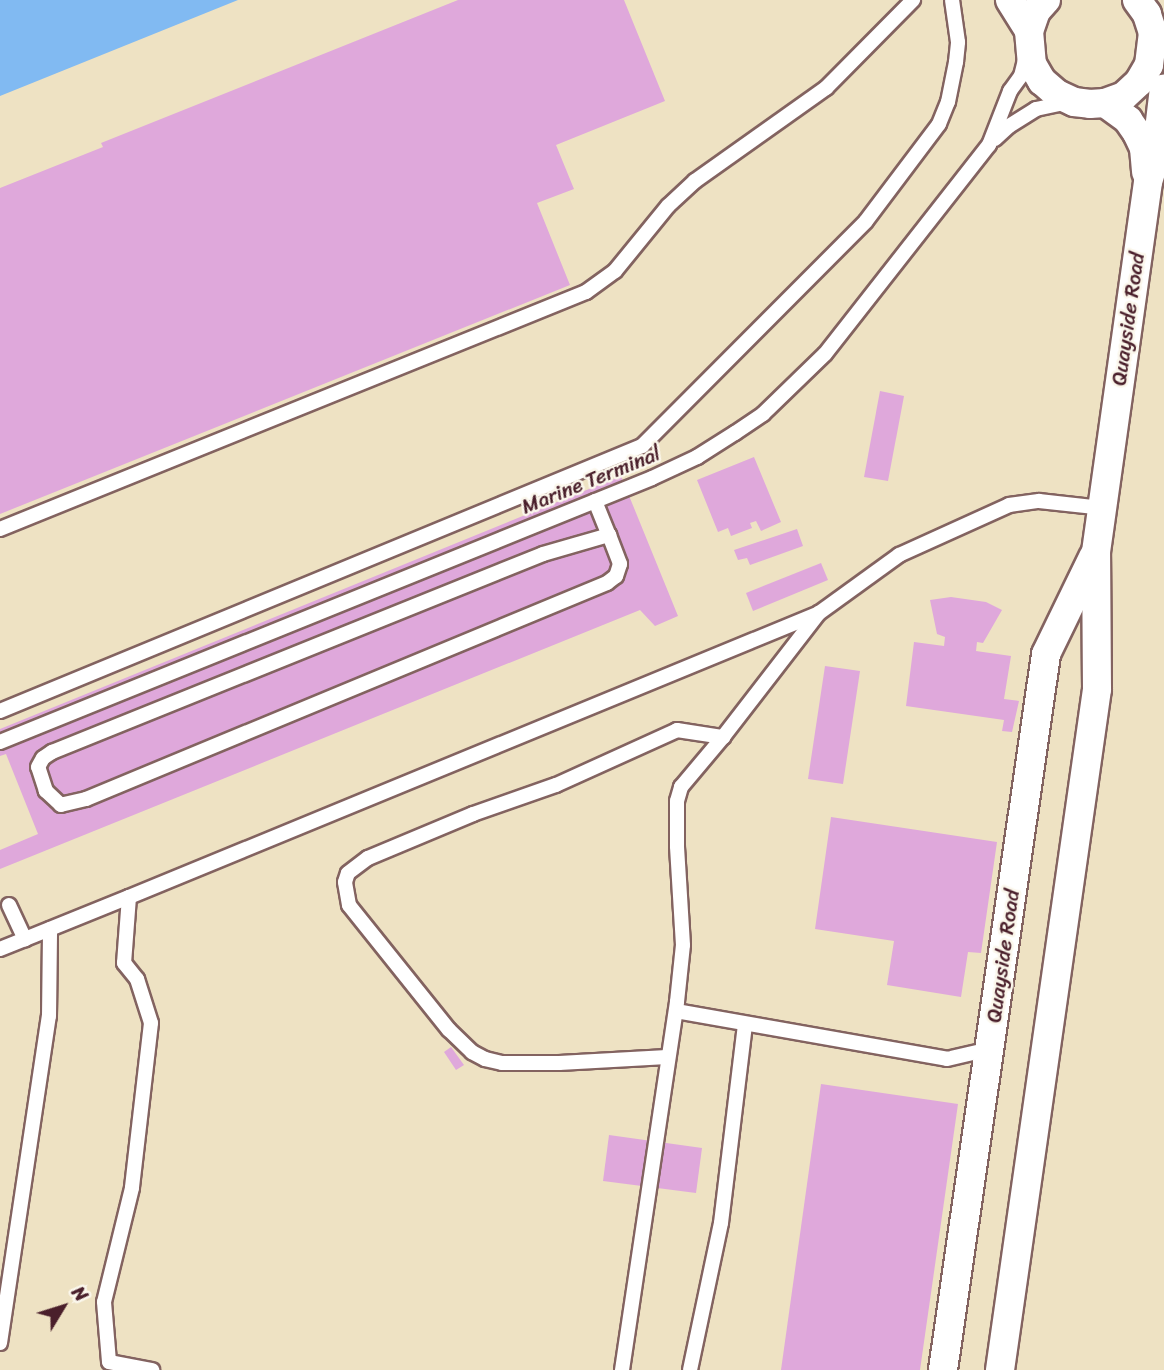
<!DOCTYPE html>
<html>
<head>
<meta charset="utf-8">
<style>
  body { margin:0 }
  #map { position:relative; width:1164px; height:1370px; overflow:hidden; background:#eee2c3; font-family:Sriracha,sans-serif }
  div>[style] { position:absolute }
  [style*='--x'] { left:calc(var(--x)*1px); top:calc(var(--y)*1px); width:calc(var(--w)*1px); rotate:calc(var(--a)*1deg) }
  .water>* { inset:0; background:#81baf2 }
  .building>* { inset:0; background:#dfa8db }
  .roads { filter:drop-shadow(2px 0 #836360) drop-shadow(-2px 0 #836360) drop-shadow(0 2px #836360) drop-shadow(0 -2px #836360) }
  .service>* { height:14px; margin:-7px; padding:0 7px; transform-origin:7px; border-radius:7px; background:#fff }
  .minor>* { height:28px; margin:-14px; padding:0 14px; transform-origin:14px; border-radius:14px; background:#fff }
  span { translate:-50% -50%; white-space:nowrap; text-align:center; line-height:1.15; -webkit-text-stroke:5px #fbf7ec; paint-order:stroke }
  .street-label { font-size:21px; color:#4a1f2b }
  .north { position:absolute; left:28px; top:1272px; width:70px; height:70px; -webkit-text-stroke:5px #fbf7ec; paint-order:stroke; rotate:52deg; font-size:19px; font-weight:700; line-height:28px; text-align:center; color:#4a1f2b }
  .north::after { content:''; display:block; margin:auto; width:24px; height:32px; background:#4a1f2b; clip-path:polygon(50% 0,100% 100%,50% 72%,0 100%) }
</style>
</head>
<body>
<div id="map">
  <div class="water">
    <div style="clip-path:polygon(0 0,238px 0,0 96px)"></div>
  </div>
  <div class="building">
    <div style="clip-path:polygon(458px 0,624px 0,665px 101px,556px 145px,574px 189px,537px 203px,570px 285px,0 514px,0 188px,103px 147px,101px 143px)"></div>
    <div style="clip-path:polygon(880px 391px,904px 396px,888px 481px,864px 477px)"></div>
    <div style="clip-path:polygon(754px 457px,781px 522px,761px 531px,756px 521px,750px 523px,752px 528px,731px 536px,728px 528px,718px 532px,697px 480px)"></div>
    <div style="clip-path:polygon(621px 476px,678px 616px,655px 626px,640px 610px,0 869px,0 850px,38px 834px,6px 754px,0 756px,0 729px)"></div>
    <div style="clip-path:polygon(797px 529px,803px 546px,750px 565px,747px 558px,738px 560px,734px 550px)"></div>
    <div style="clip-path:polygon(821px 563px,828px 580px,753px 611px,746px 593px)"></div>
    <div style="clip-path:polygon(951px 597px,986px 602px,1002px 610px,983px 643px,977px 642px,976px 651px,1011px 656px,1004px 699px,1019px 701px,1012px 732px,1002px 731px,1004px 720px,906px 706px,914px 642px,944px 646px,945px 637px,937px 634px,930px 600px)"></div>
    <div style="clip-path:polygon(825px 666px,860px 671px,843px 784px,808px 779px)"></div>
    <div style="clip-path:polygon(831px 817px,997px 842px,981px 953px,968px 952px,961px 997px,887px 985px,894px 941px,815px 929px)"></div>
    <div style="clip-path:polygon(451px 1047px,464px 1065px,456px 1070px,444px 1052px)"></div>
    <div style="clip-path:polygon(821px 1084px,958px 1104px,920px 1370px,781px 1370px)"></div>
    <div style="clip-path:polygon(609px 1135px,702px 1148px,696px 1193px,603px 1181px)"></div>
  </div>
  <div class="roads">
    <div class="service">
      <div style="--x:995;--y:139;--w:19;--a:-43"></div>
      <div style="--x:1009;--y:126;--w:32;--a:-32"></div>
      <div style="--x:1036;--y:109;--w:30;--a:-12"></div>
      <div style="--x:595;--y:501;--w:37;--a:68"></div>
      <div style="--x:609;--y:535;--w:31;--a:69"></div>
      <div style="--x:620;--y:564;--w:13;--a:108"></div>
      <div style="--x:616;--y:576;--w:11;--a:142"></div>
      <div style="--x:607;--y:583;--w:564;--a:157.48"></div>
      <div style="--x:86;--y:799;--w:26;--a:167"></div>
      <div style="--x:61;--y:805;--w:21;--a:-137"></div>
      <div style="--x:46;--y:791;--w:25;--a:-108"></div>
      <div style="--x:38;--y:767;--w:10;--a:-61"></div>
      <div style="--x:43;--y:758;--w:11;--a:-34"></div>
      <div style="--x:52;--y:752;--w:529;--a:-21.96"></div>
      <div style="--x:543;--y:554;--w:69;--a:-16.1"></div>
      <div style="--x:0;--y:529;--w:632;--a:-22.02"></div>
      <div style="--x:586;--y:292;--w:36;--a:-36"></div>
      <div style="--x:615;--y:271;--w:84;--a:-50.8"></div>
      <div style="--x:668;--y:206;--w:37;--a:-43"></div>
      <div style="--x:695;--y:181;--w:161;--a:-35.4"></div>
      <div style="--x:826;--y:88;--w:124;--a:-45.3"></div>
      <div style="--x:0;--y:711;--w:695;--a:-22.43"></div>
      <div style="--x:642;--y:446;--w:317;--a:-45.1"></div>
      <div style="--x:866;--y:221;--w:121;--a:-53"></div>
      <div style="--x:939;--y:124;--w:24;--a:-68"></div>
      <div style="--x:948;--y:102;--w:41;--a:-78.7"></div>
      <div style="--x:956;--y:62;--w:20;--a:-84"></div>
      <div style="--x:958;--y:42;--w:42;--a:-98.1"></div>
      <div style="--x:0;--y:742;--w:703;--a:-22.04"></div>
      <div style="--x:652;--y:478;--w:50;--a:-25"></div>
      <div style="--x:697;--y:457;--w:45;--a:-32.3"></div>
      <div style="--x:735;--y:433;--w:34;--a:-34"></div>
      <div style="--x:763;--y:414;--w:86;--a:-44.1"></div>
      <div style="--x:825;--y:354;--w:266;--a:-51.9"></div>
      <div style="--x:989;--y:145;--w:58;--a:-68.7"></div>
      <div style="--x:1010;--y:91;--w:19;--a:-54"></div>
      <div style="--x:1021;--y:76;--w:21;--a:-76"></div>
      <div style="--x:129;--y:897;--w:744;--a:-22.36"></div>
      <div style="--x:9;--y:905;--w:38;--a:65"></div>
      <div style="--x:25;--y:939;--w:112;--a:-22"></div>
      <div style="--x:129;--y:897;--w:66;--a:94.3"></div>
      <div style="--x:124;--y:963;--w:21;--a:51"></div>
      <div style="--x:137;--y:979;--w:46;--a:72.3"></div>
      <div style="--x:151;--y:1023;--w:166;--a:96.6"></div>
      <div style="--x:132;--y:1188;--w:117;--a:103.8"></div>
      <div style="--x:104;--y:1302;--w:60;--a:85.2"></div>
      <div style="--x:109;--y:1362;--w:44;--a:10.5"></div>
      <div style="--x:0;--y:949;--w:27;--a:-22"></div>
      <div style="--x:676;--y:1011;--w:275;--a:10"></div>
      <div style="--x:947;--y:1059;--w:44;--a:-13.1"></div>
      <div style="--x:667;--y:1057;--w:108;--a:176.8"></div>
      <div style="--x:559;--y:1063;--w:57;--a:180"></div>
      <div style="--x:502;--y:1063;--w:17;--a:-167"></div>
      <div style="--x:485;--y:1059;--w:15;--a:-152"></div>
      <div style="--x:472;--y:1052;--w:32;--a:-136"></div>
      <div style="--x:449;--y:1030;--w:160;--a:-128.7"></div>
      <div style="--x:349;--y:905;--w:23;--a:-100"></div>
      <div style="--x:345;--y:882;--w:9;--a:-72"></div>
      <div style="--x:348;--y:873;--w:25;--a:-37"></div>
      <div style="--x:368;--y:858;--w:114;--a:-22.7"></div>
      <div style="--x:473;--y:814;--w:88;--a:-19.3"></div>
      <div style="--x:556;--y:785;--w:133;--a:-24.4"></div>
      <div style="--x:677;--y:730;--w:47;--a:8.7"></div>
      <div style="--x:0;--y:1343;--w:331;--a:-81.5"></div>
      <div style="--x:49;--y:1016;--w:87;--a:-89.3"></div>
      <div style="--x:622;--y:1370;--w:372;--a:-81.5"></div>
      <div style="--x:677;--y:1002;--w:57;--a:-84"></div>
      <div style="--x:683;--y:945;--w:99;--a:-93.5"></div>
      <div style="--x:677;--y:846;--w:45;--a:-90"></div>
      <div style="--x:677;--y:801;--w:15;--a:-74"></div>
      <div style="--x:681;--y:787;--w:65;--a:-50"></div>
      <div style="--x:723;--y:737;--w:157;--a:-52.3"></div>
      <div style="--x:819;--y:613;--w:99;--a:-35.9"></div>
      <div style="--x:899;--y:555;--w:121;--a:-24.4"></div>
      <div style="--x:1009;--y:505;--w:30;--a:-8"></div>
      <div style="--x:1039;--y:501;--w:63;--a:6.3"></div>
      <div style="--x:690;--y:1370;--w:150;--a:-78.1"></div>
      <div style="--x:721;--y:1223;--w:200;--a:-83.1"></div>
    </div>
    <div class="minor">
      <div style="--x:1010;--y:0;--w:36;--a:58"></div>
      <div style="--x:1046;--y:0;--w:15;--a:132"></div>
      <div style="--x:1036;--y:11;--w:21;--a:109"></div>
      <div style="--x:1029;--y:31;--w:33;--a:85"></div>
      <div style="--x:1032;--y:64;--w:20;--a:60"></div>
      <div style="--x:1042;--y:81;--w:20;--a:41"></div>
      <div style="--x:1057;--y:94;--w:19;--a:25"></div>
      <div style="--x:1074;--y:102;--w:16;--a:7"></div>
      <div style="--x:1090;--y:104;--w:15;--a:-4"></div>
      <div style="--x:1105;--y:103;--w:20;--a:-20"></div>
      <div style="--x:1124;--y:96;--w:21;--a:-43"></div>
      <div style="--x:1139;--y:82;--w:20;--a:-60"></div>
      <div style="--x:1149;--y:65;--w:32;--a:-83"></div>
      <div style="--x:1153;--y:33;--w:20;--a:-108"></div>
      <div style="--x:1147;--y:14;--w:17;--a:-126"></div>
      <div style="--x:1105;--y:103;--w:29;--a:36"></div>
      <div style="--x:1128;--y:120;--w:16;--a:55"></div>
      <div style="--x:1137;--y:133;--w:17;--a:65"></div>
      <div style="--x:1144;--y:148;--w:24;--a:85"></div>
      <div style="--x:943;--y:1370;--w:723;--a:-81.81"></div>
      <div style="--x:1046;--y:654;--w:108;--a:-64.1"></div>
      <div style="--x:1000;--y:1370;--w:688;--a:-81.89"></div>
      <div style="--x:1097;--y:689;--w:137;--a:-90.4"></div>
      <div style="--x:1096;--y:552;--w:374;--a:-82"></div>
      <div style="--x:1148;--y:182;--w:28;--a:-73"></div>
      <div style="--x:1156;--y:155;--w:67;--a:-83.2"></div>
    </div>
  </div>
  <div class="street-label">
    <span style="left:1128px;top:319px;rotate:-82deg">Quayside Road</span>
    <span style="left:591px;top:480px;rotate:-22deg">Marine Terminal</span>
    <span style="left:1003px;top:956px;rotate:-82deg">Quayside Road</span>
  </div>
  <div class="north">N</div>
</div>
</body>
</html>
